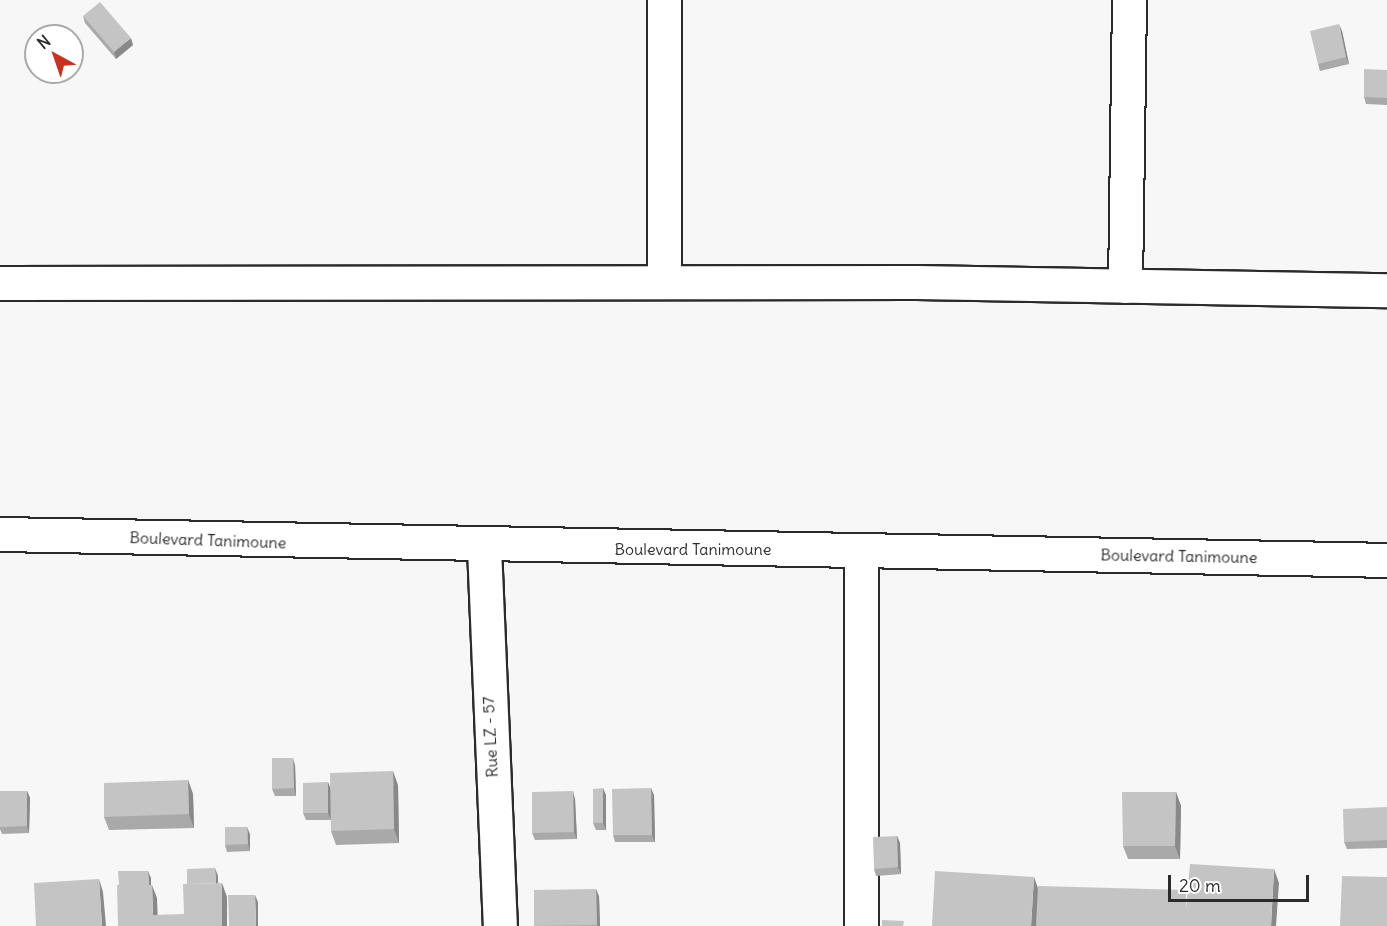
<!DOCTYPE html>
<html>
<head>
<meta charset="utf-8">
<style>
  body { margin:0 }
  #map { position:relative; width:1387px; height:926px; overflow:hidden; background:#f7f7f7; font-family:Delius,sans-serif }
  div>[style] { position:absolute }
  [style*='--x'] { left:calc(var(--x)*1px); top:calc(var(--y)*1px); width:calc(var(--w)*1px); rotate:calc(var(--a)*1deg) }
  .roads { filter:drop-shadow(2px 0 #2b2b2b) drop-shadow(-2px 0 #2b2b2b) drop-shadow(0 2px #2b2b2b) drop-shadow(0 -2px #2b2b2b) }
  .minor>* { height:33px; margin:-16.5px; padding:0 16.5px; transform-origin:16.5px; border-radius:16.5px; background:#fff }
  .major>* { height:33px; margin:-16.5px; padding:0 16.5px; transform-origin:16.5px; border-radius:16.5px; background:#fff }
  .wall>* { inset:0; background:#a9a9a9 }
  .shaded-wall>* { inset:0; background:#898989 }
  .building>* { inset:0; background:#c4c4c4 }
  span { translate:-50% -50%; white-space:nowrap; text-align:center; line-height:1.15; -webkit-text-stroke:5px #fff; paint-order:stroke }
  .street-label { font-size:16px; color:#2b2b2b }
  .north { position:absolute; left:24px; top:24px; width:60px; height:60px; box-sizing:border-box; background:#fff; border:2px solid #aaa; border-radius:50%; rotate:320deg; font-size:16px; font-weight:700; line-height:24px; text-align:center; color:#2b2b2b }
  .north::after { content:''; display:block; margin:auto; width:21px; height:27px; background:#c8321e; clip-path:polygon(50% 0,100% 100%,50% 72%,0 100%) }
  .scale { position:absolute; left:1168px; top:875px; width:141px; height:27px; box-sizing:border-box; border:3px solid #2b2b2b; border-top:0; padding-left:8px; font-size:18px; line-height:21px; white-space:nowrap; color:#2b2b2b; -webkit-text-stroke:4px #fff; paint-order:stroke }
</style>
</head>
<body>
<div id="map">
  <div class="roads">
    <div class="minor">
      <div style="--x:664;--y:0;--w:282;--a:90"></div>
      <div style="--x:1125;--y:286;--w:286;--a:-89.2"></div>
      <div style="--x:484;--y:547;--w:379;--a:87.6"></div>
      <div style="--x:861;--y:926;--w:375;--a:-90"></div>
    </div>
    <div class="major">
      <div style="--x:0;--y:283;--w:916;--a:-0.06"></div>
      <div style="--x:916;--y:282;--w:471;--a:1"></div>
      <div style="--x:0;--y:534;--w:1387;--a:1.07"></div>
    </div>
  </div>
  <div class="wall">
    <div style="clip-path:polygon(83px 16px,133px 45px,116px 59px,85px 23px)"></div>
    <div style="clip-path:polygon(1342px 31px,1349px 64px,1320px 71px,1318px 64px)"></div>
    <div style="clip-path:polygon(1387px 70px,1387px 105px,1366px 104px,1364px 97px)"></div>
    <div style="clip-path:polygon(295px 765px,296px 796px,275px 796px,272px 789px)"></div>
    <div style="clip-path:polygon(188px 780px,193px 794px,194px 828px,109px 830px,104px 817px)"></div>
    <div style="clip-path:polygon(398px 785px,399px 843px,336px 845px,331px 831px,331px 820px,306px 820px,303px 813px,331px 789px)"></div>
    <div style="clip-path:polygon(0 791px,27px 791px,30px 798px,29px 833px,2px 834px,0 829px)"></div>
    <div style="clip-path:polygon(1176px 792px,1181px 806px,1180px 859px,1128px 859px,1123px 846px)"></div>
    <div style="clip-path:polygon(606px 795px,606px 830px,596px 830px,593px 823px)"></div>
    <div style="clip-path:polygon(654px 795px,655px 842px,615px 842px,613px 835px)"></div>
    <div style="clip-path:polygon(575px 799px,577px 839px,535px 840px,532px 833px)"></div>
    <div style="clip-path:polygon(1387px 807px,1387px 848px,1347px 849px,1344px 842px)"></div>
    <div style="clip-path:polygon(250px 834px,250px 851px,227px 852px,225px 845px)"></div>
    <div style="clip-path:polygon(897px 836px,900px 843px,901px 874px,876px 876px,874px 869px)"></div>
    <div style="clip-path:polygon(599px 896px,600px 926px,534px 926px)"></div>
  </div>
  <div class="shaded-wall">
    <div style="clip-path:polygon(1339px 24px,1342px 31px,1349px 64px,1346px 57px)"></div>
    <div style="clip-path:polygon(131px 38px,133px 45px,116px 59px,114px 52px)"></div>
    <div style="clip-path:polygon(293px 758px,295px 765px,296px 796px,294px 788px)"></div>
    <div style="clip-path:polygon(393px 771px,398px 785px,399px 843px,394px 829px)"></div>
    <div style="clip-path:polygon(188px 780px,193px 794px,194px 828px,189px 814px)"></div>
    <div style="clip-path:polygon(328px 782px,331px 789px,331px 820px,328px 813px)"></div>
    <div style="clip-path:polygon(603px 788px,606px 795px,606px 830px,603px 823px)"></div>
    <div style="clip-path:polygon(651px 788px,654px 795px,655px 842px,652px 835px)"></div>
    <div style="clip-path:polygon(27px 791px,30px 798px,29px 833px,27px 826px)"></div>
    <div style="clip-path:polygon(573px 791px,575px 799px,577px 839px,574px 832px)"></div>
    <div style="clip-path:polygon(1176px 792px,1181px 806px,1180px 859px,1175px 846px)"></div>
    <div style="clip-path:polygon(247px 827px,250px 834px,250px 851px,248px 844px)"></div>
    <div style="clip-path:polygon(897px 836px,900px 843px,901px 874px,898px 867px)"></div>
    <div style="clip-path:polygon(215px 868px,218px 876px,218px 894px,216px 887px)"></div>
    <div style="clip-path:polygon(1274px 869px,1279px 883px,1276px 926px,1271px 926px)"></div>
    <div style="clip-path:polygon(148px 871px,151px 878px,151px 896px,149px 889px)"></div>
    <div style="clip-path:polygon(1034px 877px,1039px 891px,1037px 926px,1031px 926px)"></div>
    <div style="clip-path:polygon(99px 879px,103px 892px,106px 926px,102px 926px)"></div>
    <div style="clip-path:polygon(222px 883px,227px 897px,227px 926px,222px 926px)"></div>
    <div style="clip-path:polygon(152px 885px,157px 898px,158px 926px,153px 915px)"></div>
    <div style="clip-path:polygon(596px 889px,599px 896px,600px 926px,598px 926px,597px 925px)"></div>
    <div style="clip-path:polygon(255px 895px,258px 902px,258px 926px,256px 926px)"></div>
  </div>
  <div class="building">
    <div style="clip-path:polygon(100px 2px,131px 38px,114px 52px,83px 16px)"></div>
    <div style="clip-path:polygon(1339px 24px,1346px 57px,1318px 64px,1310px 31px)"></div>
    <div style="clip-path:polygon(1364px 69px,1387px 70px,1387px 98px,1364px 97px)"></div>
    <div style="clip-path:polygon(272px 758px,293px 758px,294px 788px,272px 789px)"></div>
    <div style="clip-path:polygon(393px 771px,394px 829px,331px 831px,330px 773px)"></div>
    <div style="clip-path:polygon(188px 780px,189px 814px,104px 817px,104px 783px)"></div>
    <div style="clip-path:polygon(328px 782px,328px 813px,303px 813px,303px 783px)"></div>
    <div style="clip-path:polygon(603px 788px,603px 823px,593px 823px,593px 789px)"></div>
    <div style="clip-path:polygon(651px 788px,652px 835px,613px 835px,612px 789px)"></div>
    <div style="clip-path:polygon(0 791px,27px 791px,27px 826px,0 827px)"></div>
    <div style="clip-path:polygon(573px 791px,574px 832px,532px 833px,532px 792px)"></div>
    <div style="clip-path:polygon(1122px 792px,1176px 792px,1175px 846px,1123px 846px)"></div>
    <div style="clip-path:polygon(1387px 807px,1387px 840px,1344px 842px,1343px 809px)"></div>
    <div style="clip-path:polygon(225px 827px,247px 827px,248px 844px,225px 845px)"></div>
    <div style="clip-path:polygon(897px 836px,898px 867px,874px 869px,873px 837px)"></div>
    <div style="clip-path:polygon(1190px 864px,1274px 869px,1271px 926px,1036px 926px,1038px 886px,1186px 890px,1186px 909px)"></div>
    <div style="clip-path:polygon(215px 868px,216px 883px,187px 884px,187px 869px)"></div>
    <div style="clip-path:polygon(118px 871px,148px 871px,149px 885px,119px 885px)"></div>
    <div style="clip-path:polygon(935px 871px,1034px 877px,1031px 926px,932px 926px)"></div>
    <div style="clip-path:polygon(1342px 876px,1387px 877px,1387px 926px,1340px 926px)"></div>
    <div style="clip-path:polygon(99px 879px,102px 926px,36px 926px,34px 883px)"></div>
    <div style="clip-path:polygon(222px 883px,222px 926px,118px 926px,117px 885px,152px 885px,153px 915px,184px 914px,183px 884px)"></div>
    <div style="clip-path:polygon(596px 889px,597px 925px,534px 926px,534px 890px)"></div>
    <div style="clip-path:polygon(228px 895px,255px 895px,256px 926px,229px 926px)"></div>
    <div style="clip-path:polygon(882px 920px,904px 921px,903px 926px,882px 926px)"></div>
  </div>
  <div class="street-label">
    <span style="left:208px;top:540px;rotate:2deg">Boulevard Tanimoune</span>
    <span style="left:693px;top:549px">Boulevard Tanimoune</span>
    <span style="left:1179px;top:556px;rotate:1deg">Boulevard Tanimoune</span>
    <span style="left:490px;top:737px;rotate:-93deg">Rue LZ - 57</span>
  </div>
  <div class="north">N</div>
  <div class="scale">20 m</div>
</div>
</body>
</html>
